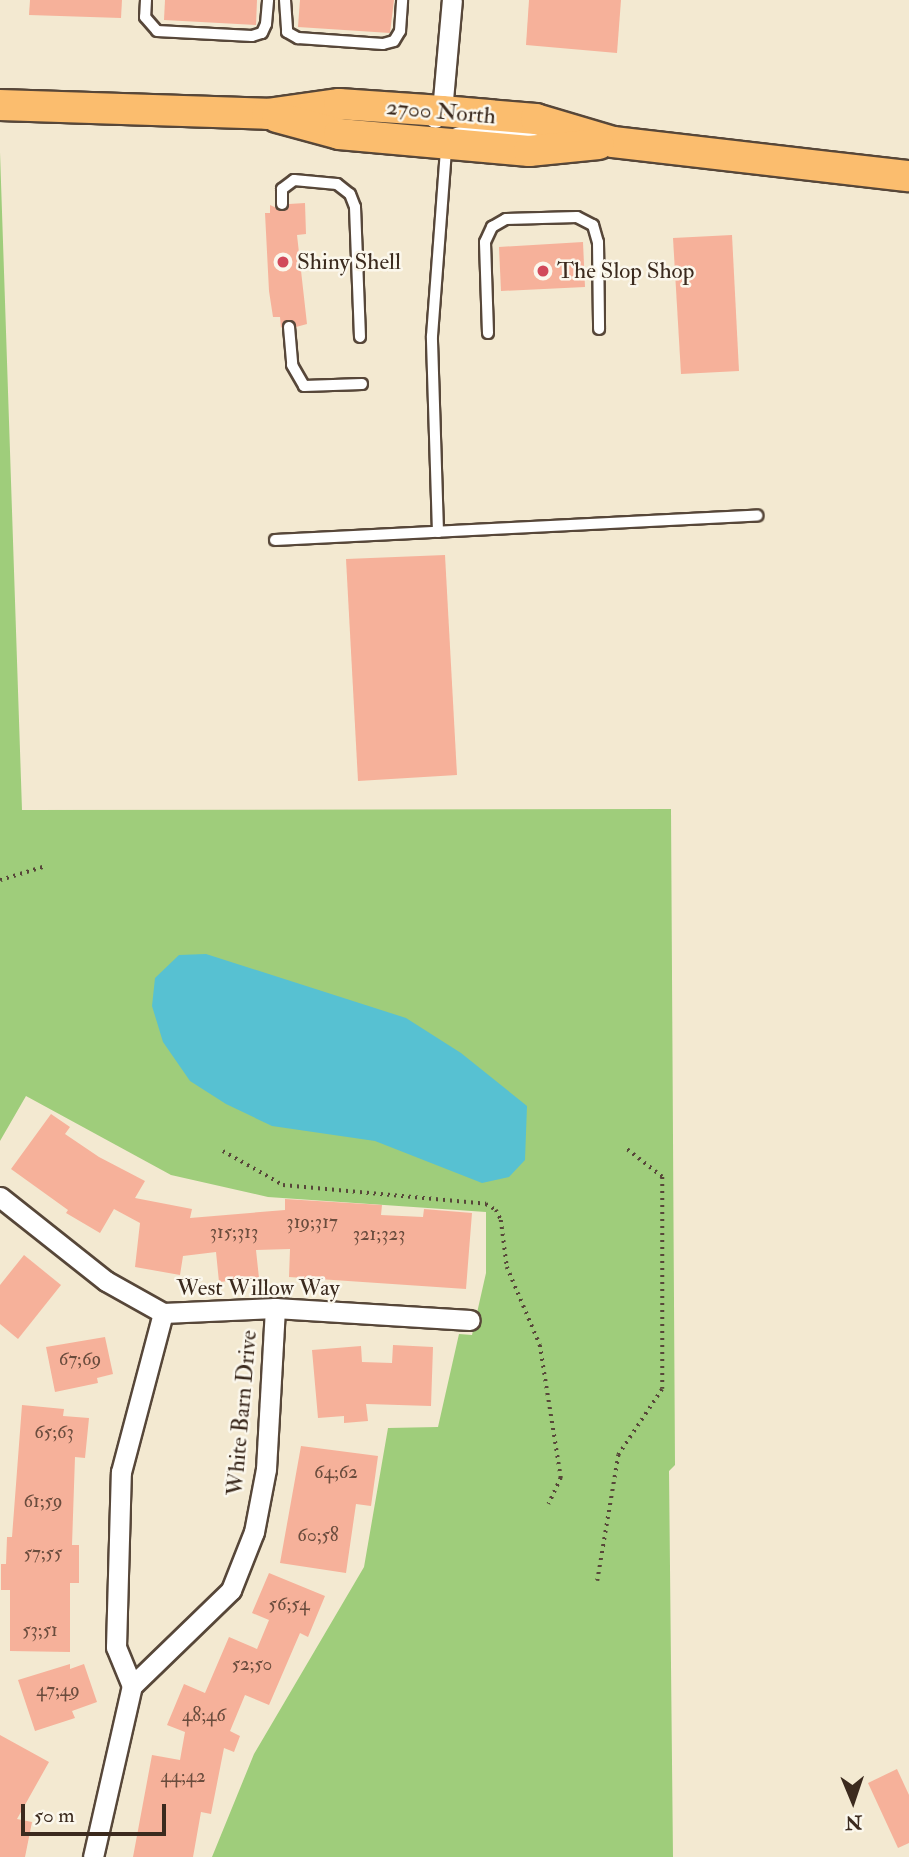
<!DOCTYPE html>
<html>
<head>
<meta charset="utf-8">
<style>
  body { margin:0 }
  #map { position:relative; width:909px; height:1857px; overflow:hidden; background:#f3e9d1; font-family:"IM FELL Double Pica",serif }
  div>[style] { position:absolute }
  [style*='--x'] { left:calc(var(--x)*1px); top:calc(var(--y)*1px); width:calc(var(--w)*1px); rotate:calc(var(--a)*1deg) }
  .green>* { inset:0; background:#9fcd7b }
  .water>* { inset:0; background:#57c1d2 }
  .building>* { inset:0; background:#f6b19a }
  .path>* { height:3.5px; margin-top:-1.75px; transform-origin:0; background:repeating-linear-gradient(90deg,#574739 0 2px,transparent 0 7px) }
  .roads { filter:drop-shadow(2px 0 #574739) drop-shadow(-2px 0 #574739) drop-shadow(0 2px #574739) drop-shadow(0 -2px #574739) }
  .lane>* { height:10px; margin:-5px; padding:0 5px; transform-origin:5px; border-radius:5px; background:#fff }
  .street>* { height:19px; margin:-9.5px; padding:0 9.5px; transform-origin:9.5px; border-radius:9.5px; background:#fff }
  .primary>* { height:30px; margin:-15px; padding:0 15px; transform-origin:15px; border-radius:15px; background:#fbbd6e }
  .dots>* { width:19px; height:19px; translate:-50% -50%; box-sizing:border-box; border:4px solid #fbf7ec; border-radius:50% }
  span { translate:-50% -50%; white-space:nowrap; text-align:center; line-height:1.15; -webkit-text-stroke:5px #fbf7ec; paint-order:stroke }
  .number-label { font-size:19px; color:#6a4c3d }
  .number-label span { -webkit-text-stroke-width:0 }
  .street-label { font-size:23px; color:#3b2a1e }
  .poi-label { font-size:23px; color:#3b2a1e }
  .left { translate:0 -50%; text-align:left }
  .north { position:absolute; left:818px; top:1766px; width:70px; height:70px; -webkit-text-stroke:5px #fbf7ec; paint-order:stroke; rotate:178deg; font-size:19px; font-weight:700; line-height:28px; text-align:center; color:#3b2a1e }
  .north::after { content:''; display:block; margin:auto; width:24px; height:32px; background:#3b2a1e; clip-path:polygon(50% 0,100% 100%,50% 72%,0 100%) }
  .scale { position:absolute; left:21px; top:1804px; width:145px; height:32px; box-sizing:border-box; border:4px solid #3b2a1e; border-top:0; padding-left:9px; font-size:21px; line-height:24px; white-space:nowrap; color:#3b2a1e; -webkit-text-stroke:5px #fbf7ec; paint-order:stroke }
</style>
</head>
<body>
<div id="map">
  <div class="green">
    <div style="clip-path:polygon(0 152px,22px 810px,671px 809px,675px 1465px,669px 1471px,673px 1857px,212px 1857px,254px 1754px,364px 1567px,388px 1428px,438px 1427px,459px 1334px,472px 1335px,486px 1273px,486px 1212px,268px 1197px,171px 1175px,26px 1096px,0 1141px)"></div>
  </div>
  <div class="water">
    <div style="clip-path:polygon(206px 954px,406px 1018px,461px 1053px,527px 1106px,525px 1160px,509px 1177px,482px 1183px,375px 1141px,272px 1126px,226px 1104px,190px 1081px,163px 1042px,152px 1006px,155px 978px,179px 955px)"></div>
  </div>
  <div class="building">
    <div style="clip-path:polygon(30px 0,122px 0,121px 18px,29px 15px)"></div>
    <div style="clip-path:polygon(165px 0,257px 0,256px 25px,164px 20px)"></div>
    <div style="clip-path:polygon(300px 0,394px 0,390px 33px,298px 27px)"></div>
    <div style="clip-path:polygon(529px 0,621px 0,617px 53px,526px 45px)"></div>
    <div style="clip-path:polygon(305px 203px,306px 234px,297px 235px,307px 324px,296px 327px,288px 320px,281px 328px,280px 317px,273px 317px,269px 291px,265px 213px,270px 213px,270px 205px,283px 211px,289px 204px)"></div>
    <div style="clip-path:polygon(732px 235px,739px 371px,681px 374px,673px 238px)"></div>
    <div style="clip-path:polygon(583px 242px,585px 287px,501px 291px,499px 247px)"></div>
    <div style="clip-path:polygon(445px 555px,457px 775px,358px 781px,346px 559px)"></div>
    <div style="clip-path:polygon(51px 1114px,70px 1127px,65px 1134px,99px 1157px,145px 1181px,135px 1198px,192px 1209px,190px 1218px,285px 1210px,285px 1199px,382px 1205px,381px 1215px,423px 1217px,424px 1209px,472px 1213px,466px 1289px,289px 1277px,290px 1249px,256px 1250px,259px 1278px,219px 1282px,216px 1252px,183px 1256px,180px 1275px,135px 1267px,140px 1223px,114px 1209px,100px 1233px,66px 1213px,68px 1210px,11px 1169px)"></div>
    <div style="clip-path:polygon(24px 1255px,61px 1285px,18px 1339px,0 1324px,0 1285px)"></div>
    <div style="clip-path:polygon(105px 1337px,113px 1374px,97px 1378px,98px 1383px,55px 1392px,46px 1347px)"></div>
    <div style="clip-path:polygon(393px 1345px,433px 1347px,431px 1406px,366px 1404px,368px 1421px,344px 1423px,344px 1416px,318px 1418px,312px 1350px,361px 1346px,362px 1362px,392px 1363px)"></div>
    <div style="clip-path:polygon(22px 1405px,64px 1409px,63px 1416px,89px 1418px,85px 1458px,75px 1457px,72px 1545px,79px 1545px,79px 1583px,70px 1583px,70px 1652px,10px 1651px,10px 1590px,1px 1590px,1px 1564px,6px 1564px,7px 1537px,12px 1537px)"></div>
    <div style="clip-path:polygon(301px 1446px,378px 1456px,371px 1506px,356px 1504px,346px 1573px,280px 1563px)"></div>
    <div style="clip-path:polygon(269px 1573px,325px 1596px,308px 1637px,300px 1633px,269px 1705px,245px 1695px,230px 1731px,240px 1736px,234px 1752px,224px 1748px,211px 1814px,201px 1812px,193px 1857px,133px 1857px,152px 1755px,180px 1760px,185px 1732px,167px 1725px,184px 1684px,205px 1693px,229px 1637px,257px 1649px,269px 1620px,252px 1613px)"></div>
    <div style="clip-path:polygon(70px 1664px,70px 1669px,84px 1664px,97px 1702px,72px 1711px,75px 1718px,35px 1731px,18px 1680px)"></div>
    <div style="clip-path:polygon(0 1735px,49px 1762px,17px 1819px,32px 1822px,25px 1857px,0 1857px)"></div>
    <div style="clip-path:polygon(897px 1769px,909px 1795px,909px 1843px,898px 1848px,868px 1783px)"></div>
  </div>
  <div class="path">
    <div style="--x:0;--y:880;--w:48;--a:-16.9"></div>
    <div style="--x:223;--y:1151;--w:69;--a:29.5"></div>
    <div style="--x:283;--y:1185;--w:204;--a:5.3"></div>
    <div style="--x:486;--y:1204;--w:12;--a:31"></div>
    <div style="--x:496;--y:1210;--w:11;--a:63"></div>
    <div style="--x:501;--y:1220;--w:47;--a:82.7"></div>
    <div style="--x:507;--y:1267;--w:85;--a:67.1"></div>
    <div style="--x:540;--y:1345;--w:135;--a:81"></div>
    <div style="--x:561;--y:1478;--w:29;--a:115"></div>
    <div style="--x:597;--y:1581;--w:128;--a:-80.5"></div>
    <div style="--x:618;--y:1455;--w:79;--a:-56.3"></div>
    <div style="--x:662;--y:1389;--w:212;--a:-90"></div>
    <div style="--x:662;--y:1177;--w:47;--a:-141.9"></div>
  </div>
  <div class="roads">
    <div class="lane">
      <div style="--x:146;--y:0;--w:17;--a:93"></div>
      <div style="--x:145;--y:17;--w:18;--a:49"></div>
      <div style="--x:157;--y:31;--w:95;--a:3"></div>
      <div style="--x:252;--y:36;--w:10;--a:-17"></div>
      <div style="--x:262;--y:33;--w:10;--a:-66"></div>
      <div style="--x:266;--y:24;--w:24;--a:-85"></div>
      <div style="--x:285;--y:0;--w:32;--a:86"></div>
      <div style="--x:287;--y:32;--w:13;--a:29"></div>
      <div style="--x:298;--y:38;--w:85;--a:4"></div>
      <div style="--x:383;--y:44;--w:11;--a:-15"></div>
      <div style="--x:394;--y:41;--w:12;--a:-59"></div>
      <div style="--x:400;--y:31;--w:31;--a:-86"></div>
      <div style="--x:456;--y:133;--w:16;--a:-15"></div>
      <div style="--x:471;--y:129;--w:77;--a:5.2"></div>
      <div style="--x:282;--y:204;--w:15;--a:-90"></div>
      <div style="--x:282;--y:189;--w:15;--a:-37"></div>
      <div style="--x:294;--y:180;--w:43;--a:5.3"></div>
      <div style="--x:337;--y:184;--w:16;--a:38"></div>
      <div style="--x:350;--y:194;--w:14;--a:69"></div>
      <div style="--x:355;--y:207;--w:130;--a:87.8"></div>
      <div style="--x:289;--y:327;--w:38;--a:85"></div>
      <div style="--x:292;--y:365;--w:24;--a:60"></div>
      <div style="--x:304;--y:386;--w:58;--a:-2"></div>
      <div style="--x:488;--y:333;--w:91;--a:-91.9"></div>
      <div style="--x:485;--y:242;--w:17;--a:-65"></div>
      <div style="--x:492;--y:227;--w:16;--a:-30"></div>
      <div style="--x:506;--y:219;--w:71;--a:-1.6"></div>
      <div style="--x:577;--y:217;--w:18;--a:27"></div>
      <div style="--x:593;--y:225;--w:18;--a:74"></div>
      <div style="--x:598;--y:242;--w:87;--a:89.3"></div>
      <div style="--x:438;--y:532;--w:196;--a:-91.8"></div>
      <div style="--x:432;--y:336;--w:189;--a:-85.7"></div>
      <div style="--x:275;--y:540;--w:483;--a:-2.9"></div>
    </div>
    <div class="street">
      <div style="--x:435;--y:118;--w:10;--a:-45"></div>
      <div style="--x:442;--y:111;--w:111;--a:-84.9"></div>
      <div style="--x:0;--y:1197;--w:135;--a:38.4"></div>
      <div style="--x:106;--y:1281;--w:65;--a:29.3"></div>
      <div style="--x:163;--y:1313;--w:112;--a:-2.6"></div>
      <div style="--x:275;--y:1308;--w:195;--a:3.5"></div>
      <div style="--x:132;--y:1686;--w:42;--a:-112.3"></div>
      <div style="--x:116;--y:1647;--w:175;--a:-88.4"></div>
      <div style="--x:121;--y:1472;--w:164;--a:-75.2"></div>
      <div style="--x:93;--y:1857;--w:175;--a:-77.2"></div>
      <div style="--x:132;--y:1686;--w:138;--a:-44.1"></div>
      <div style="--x:231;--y:1590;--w:62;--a:-68.4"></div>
      <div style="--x:254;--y:1532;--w:64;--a:-79.2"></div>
      <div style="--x:266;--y:1469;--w:161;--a:-86.8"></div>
    </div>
    <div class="primary">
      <div style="--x:0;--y:105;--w:267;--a:1.9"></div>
      <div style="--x:267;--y:114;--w:73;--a:-7.9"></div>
      <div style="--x:339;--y:104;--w:103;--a:3.9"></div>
      <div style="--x:442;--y:111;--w:94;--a:4.9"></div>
      <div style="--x:536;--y:119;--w:80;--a:16.6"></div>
      <div style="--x:613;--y:142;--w:298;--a:6.6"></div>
      <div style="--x:277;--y:117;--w:64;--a:15.3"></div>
      <div style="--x:339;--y:134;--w:191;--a:5.1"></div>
      <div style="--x:529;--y:151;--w:70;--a:-5.7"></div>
    </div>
  </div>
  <div class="dots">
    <div style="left:283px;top:262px;background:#d1495b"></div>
    <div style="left:543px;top:271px;background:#d1495b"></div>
  </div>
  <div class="number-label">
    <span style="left:312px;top:1223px">319;317</span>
    <span style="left:234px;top:1233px">315;313</span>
    <span style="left:379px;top:1235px">321;323</span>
    <span style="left:80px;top:1360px">67;69</span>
    <span style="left:54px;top:1433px">65;63</span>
    <span style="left:336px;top:1473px">64;62</span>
    <span style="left:43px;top:1502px">61;59</span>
    <span style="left:318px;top:1536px">60;58</span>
    <span style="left:43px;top:1554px">57;55</span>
    <span style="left:289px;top:1605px">56;54</span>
    <span style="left:40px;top:1631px">53;51</span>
    <span style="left:252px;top:1665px">52;50</span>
    <span style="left:58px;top:1691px">47;49</span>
    <span style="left:204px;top:1716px">48;46</span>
    <span style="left:183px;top:1777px">44;42</span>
  </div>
  <div class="street-label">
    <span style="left:441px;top:112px;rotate:5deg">2700 North</span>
    <span style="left:258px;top:1288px">West Willow Way</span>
    <span style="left:242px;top:1413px;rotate:-85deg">White Barn Drive</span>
  </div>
  <div class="poi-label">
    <span class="left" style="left:297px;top:262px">Shiny Shell</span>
    <span class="left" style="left:557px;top:271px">The Slop Shop</span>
  </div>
  <div class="north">N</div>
  <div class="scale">50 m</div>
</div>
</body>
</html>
